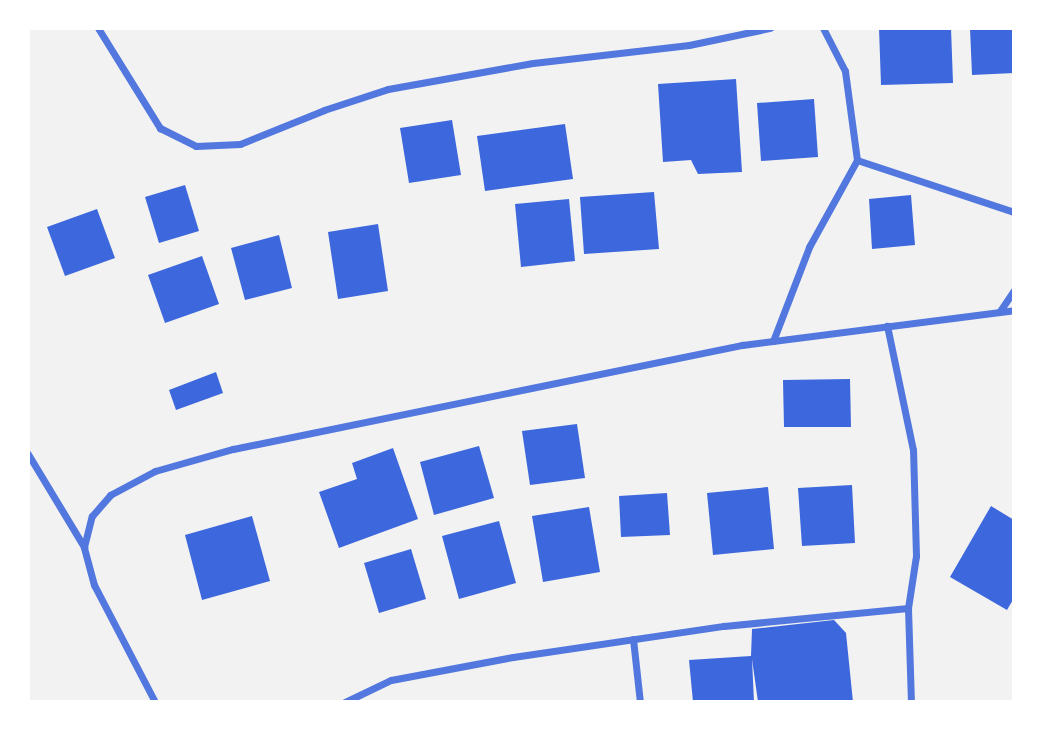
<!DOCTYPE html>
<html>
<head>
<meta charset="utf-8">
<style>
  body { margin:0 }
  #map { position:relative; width:1042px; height:730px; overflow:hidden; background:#f2f2f2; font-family:"Archivo Narrow",sans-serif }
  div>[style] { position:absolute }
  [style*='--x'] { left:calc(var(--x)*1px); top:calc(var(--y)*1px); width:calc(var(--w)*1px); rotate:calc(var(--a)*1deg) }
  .building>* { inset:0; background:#3d67dc }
  .minor>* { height:7px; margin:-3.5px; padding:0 3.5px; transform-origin:3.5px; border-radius:3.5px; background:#5277de }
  span { translate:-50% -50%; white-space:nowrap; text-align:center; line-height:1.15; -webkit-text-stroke:6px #fff; paint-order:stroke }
  .frame { position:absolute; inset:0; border:30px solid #fff; pointer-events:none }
</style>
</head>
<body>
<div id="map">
  <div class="building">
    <div style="clip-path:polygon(879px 28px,951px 28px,953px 83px,881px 85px)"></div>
    <div style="clip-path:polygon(970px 28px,1014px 28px,1014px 73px,972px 75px)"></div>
    <div style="clip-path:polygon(736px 79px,742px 172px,698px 174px,691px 160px,663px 162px,658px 84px)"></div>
    <div style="clip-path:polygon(814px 99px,818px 157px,761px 161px,757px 103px)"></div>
    <div style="clip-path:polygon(452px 120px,461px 175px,409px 183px,400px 128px)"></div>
    <div style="clip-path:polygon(565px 124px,573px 179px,485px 191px,477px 136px)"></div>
    <div style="clip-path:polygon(185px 185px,199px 231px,159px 243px,145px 197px)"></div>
    <div style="clip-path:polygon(654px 192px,659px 249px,584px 254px,580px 197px)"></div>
    <div style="clip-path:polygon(911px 195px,915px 245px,872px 249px,869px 199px)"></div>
    <div style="clip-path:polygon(569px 199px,575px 261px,521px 267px,515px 204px)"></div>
    <div style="clip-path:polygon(97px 209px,115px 258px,65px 276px,47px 227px)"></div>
    <div style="clip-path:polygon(378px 224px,388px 291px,338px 299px,328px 232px)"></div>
    <div style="clip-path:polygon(279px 235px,292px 288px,245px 300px,231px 248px)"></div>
    <div style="clip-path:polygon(202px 256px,219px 304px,165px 323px,148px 275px)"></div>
    <div style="clip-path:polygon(216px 372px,223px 393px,176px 410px,169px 390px)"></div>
    <div style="clip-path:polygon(850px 379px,851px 427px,784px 427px,783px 380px)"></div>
    <div style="clip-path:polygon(577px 424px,585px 478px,530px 485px,522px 431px)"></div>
    <div style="clip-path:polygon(479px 446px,494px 498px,434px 515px,420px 462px)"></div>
    <div style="clip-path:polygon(393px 448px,418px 519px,339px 548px,319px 492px,357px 479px,352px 463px)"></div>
    <div style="clip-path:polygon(852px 485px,855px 543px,802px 546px,798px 488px)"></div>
    <div style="clip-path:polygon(768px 487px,774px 549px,713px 555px,707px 493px)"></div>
    <div style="clip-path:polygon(667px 493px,670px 535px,621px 537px,619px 496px)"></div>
    <div style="clip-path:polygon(991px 506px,1014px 520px,1014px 598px,1007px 610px,950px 577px)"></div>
    <div style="clip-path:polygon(589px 507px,600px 572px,543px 582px,532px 516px)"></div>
    <div style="clip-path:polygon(252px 516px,270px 581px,202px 600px,185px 535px)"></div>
    <div style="clip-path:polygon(499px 521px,516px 583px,459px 599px,442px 536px)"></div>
    <div style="clip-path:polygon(411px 549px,426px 599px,379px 613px,364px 563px)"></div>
    <div style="clip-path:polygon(834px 620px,846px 633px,853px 702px,758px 702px,752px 659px,754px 702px,693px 702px,689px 660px,751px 656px,752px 629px)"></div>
  </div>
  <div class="minor">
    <div style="--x:98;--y:28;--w:118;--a:58.2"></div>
    <div style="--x:160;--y:128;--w:40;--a:26.6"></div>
    <div style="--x:196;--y:146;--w:44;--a:-2.6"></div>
    <div style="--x:240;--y:144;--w:91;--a:-22"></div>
    <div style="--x:324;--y:110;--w:67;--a:-18.2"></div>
    <div style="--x:388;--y:89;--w:147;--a:-10.2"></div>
    <div style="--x:533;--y:63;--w:157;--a:-6.6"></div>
    <div style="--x:689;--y:45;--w:83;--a:-11.9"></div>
    <div style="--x:857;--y:160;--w:165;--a:18.3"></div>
    <div style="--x:1000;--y:311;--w:25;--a:-56"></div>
    <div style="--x:773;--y:341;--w:101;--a:-69"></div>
    <div style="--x:809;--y:247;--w:99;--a:-61.1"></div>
    <div style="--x:857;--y:160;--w:90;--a:-97.7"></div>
    <div style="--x:845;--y:71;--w:48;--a:-117.1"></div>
    <div style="--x:28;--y:454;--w:109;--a:58.9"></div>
    <div style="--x:908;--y:608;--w:94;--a:88.2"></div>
    <div style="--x:633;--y:639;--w:63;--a:83.7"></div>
    <div style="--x:155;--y:702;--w:132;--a:-117.5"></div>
    <div style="--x:94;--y:585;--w:39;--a:-105"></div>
    <div style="--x:84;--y:547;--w:32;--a:-76"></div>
    <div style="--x:92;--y:516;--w:28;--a:-49"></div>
    <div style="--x:110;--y:495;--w:51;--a:-28.1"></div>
    <div style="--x:155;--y:471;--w:81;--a:-15.8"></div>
    <div style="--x:233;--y:449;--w:520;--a:-11.55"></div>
    <div style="--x:742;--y:345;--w:274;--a:-7.3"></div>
    <div style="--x:345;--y:702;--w:51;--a:-25.6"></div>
    <div style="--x:391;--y:680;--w:124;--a:-10.7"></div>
    <div style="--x:513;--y:657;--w:213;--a:-8.4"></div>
    <div style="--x:724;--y:626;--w:185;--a:-5.6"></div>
    <div style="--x:908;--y:608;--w:53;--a:-81.3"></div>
    <div style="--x:916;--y:556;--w:106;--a:-91.6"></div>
    <div style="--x:913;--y:450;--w:127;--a:-101.8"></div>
  </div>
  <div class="frame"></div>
</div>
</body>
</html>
